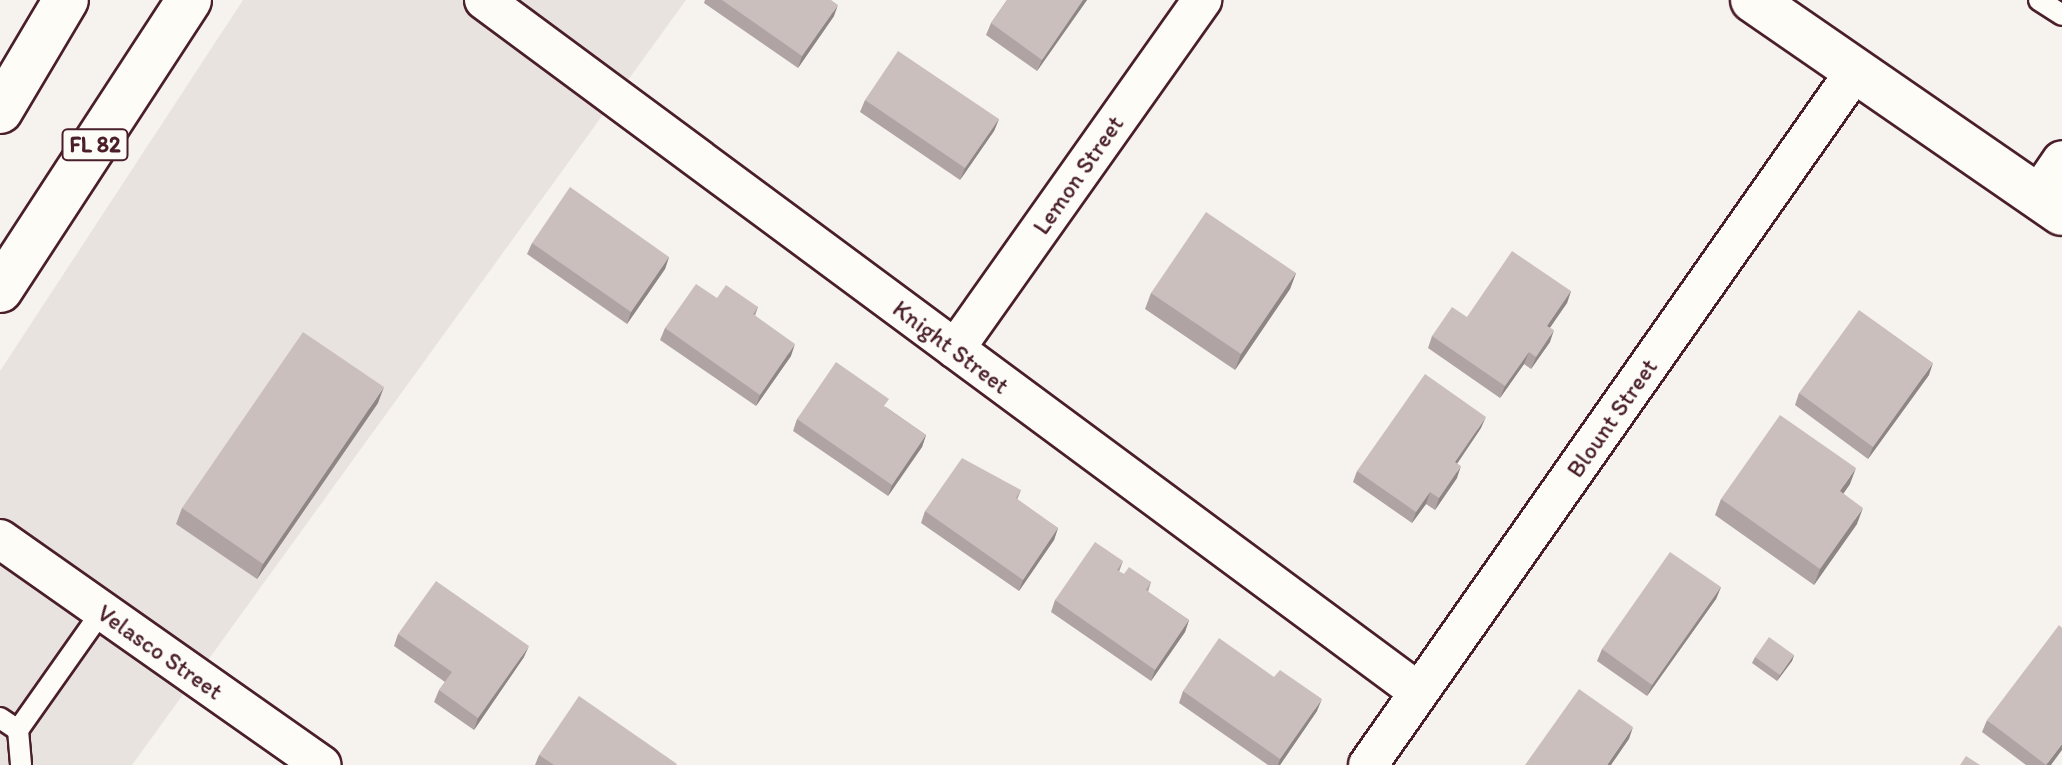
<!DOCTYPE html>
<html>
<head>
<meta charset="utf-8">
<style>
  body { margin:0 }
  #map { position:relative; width:2062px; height:765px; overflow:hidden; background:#f6f3ef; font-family:Itim,sans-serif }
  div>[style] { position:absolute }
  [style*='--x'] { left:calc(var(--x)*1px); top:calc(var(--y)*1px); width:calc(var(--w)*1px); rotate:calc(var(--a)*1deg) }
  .built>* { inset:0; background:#e9e3e0 }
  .roads { filter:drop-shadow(2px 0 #4a1f2b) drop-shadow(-2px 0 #4a1f2b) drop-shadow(0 2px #4a1f2b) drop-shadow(0 -2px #4a1f2b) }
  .service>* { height:20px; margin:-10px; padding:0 10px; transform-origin:10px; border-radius:10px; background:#fdfcf7 }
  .minor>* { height:38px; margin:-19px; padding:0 19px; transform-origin:19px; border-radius:19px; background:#fdfcf7 }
  .tertiary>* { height:44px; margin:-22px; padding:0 22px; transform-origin:22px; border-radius:22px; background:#fdfcf7 }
  .primary>* { height:44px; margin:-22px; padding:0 22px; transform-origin:22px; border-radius:22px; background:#fdfcf7 }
  .wall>* { inset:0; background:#afa4a3 }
  .shaded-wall>* { inset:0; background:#8e8685 }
  .building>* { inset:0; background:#cbbfbe }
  span { translate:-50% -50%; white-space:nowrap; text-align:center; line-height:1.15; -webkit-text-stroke:6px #fdfcf7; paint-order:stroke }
  .shield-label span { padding:2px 6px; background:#fdfcf7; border:2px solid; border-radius:6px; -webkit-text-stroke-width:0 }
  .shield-label { font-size:22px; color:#4a1f2b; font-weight:700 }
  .street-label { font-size:24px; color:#4a1f2b }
</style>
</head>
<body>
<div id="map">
  <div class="built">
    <div style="clip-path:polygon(243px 0,686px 0,132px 765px,0 765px,0 371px)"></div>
  </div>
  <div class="roads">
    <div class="service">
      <div style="--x:2039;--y:0;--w:27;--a:33"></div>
      <div style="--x:0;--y:718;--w:22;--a:34"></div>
      <div style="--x:18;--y:730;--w:146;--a:-54.8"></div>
      <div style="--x:18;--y:730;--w:35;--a:85"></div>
    </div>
    <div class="minor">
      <div style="--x:484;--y:0;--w:1163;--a:36.51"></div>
      <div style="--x:2038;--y:195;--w:42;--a:-55.6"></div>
      <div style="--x:955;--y:349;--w:428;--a:-54.7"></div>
      <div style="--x:0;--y:539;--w:393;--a:35.1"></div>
      <div style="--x:1368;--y:765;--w:849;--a:-54.93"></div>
    </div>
    <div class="tertiary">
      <div style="--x:1753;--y:0;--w:375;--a:34.6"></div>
    </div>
    <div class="primary">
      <div style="--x:0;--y:111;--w:129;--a:-59.3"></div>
      <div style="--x:0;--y:290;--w:346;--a:-56.9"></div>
    </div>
  </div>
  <div class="wall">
    <div style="clip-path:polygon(705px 0,831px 0,834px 16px,798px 68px,704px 3px)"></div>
    <div style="clip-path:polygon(1007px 0,1087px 0,1037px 71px,986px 35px,991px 23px)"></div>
    <div style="clip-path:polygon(865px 100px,999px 119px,994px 131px,960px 180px,860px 112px)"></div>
    <div style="clip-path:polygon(532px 243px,669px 257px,665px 269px,627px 324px,527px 254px)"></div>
    <div style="clip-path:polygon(1296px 273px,1290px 289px,1235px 370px,1145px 309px,1151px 293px)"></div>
    <div style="clip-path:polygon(1571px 291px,1567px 303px,1550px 327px,1550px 342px,1531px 369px,1524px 364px,1500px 398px,1428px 348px,1432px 336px,1467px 317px)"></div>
    <div style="clip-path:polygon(717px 298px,758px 307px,755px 316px,791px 356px,756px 406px,660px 340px,665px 328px)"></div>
    <div style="clip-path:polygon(1929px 375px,1868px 459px,1795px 405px,1799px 393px)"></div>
    <div style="clip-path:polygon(378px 403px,257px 579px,176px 524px,182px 508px)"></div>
    <div style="clip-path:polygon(886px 407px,926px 435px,922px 447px,888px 496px,793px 431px,797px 419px)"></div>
    <div style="clip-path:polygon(1481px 428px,1457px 464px,1457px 478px,1435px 510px,1426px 504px,1412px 523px,1353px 482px,1357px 471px)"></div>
    <div style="clip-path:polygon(1850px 484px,1843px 494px,1857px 524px,1814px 585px,1715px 515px,1721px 499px)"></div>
    <div style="clip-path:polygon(1021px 490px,1017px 500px,1058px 528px,1054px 540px,1019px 591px,921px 523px,925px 511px)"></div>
    <div style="clip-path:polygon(1123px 561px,1119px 572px,1124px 574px,1151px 582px,1148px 592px,1189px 620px,1185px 632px,1151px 681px,1051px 612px,1055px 600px)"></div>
    <div style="clip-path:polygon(1721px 587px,1716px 599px,1647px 696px,1597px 661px,1602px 649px)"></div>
    <div style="clip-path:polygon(398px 634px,524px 657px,474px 730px,434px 702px,439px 690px,445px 682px,394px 646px)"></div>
    <div style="clip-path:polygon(1794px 655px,1792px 661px,1777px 681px,1752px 663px,1755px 657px)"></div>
    <div style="clip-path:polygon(1274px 677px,1317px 711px,1280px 765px,1268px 765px,1179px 703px,1183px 691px)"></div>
    <div style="clip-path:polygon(1987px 720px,2051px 765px,2026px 765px,1982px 732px)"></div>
    <div style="clip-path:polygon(539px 755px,677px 765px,535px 765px)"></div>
  </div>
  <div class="shaded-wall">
    <div style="clip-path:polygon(1083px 0,1087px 0,1037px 71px,1042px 60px)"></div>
    <div style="clip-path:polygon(838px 5px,834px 16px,798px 68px,802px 56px)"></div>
    <div style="clip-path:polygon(999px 119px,994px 131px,960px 180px,965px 168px)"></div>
    <div style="clip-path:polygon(669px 257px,665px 269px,627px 324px,631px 312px)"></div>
    <div style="clip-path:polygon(1296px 273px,1290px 289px,1235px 370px,1241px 354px)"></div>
    <div style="clip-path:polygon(1571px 291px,1567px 303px,1543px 338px,1547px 326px)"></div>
    <div style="clip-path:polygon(1554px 330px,1550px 342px,1531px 369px,1536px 357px)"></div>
    <div style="clip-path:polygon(795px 344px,791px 356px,756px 406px,760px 395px)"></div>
    <div style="clip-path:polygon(1529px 352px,1524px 364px,1500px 398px,1505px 386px)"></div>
    <div style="clip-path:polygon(1933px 363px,1929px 375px,1868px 459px,1873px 447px)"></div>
    <div style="clip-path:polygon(384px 387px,378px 403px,257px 579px,263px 564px)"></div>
    <div style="clip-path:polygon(1486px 417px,1481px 428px,1450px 474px,1455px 462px)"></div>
    <div style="clip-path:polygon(926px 435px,922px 447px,888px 496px,892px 485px)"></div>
    <div style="clip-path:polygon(1461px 466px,1457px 478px,1435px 510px,1439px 498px)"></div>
    <div style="clip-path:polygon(1856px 468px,1850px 484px,1834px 507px,1840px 491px)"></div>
    <div style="clip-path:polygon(1430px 492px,1426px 504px,1412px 523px,1416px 512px)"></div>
    <div style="clip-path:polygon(1863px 508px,1857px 524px,1814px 585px,1820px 569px)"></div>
    <div style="clip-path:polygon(1058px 528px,1054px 540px,1019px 591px,1023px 580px)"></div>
    <div style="clip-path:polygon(1721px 587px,1716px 599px,1647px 696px,1652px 685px)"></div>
    <div style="clip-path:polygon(1189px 620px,1185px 632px,1151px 681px,1155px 670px)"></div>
    <div style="clip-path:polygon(529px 646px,524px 657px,474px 730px,478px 718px)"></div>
    <div style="clip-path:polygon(1794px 655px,1792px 661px,1777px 681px,1780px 675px)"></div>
    <div style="clip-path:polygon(1322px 699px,1317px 711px,1280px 765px,1278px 765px,1280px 759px)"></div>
    <div style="clip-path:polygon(1633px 727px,1629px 739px,1611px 765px,1607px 765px)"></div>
    <div style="clip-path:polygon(2062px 744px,2062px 750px,2051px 765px,2046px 765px)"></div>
  </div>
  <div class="building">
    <div style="clip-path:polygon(722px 0,831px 0,838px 5px,802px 56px)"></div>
    <div style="clip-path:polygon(1007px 0,1083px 0,1042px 60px,991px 23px)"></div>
    <div style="clip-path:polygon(898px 51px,999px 119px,965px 168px,865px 100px)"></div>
    <div style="clip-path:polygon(570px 187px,669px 257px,631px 312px,532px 243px)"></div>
    <div style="clip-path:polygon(1206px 212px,1296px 273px,1241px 354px,1151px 293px)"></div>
    <div style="clip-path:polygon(1512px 251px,1571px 291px,1547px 326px,1554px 330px,1536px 357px,1529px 352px,1505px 386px,1432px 336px,1452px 307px,1467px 317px)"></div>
    <div style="clip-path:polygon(696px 284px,717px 298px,726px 285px,758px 307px,753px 314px,795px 344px,760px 395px,665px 328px)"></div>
    <div style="clip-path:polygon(1859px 310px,1933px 363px,1873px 447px,1799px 393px)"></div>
    <div style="clip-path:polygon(303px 332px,384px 387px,263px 564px,182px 508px)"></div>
    <div style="clip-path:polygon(836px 362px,889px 399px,884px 406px,926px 435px,892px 485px,797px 419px)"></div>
    <div style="clip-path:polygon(1425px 374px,1486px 417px,1455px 462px,1461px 466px,1439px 498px,1430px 492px,1416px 512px,1357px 471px)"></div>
    <div style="clip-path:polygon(1780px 415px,1856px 468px,1840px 491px,1863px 508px,1820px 569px,1721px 499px)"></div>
    <div style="clip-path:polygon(962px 458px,1021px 490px,1016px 498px,1058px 528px,1023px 580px,925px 511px)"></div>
    <div style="clip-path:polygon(1095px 542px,1123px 561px,1117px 570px,1124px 574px,1129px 567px,1151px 582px,1146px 590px,1189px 620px,1155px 670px,1055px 600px)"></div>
    <div style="clip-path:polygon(1670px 552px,1721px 587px,1652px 685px,1602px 649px)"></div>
    <div style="clip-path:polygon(436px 581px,529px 646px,478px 718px,439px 690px,452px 672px,398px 634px)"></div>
    <div style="clip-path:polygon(2059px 625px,2062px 628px,2062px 744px,2046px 765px,1987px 720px)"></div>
    <div style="clip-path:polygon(1769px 637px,1794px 655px,1780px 675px,1755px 657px)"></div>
    <div style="clip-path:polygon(1219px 638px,1274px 677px,1280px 670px,1322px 699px,1280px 759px,1183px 691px)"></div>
    <div style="clip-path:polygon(1579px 689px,1633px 727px,1607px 765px,1525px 765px)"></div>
    <div style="clip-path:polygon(579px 696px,677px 764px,676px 765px,554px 765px,539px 755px)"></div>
    <div style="clip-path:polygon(1966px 756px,1980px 765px,1960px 765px)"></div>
  </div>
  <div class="shield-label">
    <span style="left:95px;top:145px">FL 82</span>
  </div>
  <div class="street-label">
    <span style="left:1078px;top:175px;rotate:-55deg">Lemon Street</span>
    <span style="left:951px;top:347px;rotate:37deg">Knight Street</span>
    <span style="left:1612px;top:418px;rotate:-55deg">Blount Street</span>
    <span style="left:160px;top:652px;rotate:35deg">Velasco Street</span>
  </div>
</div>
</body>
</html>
